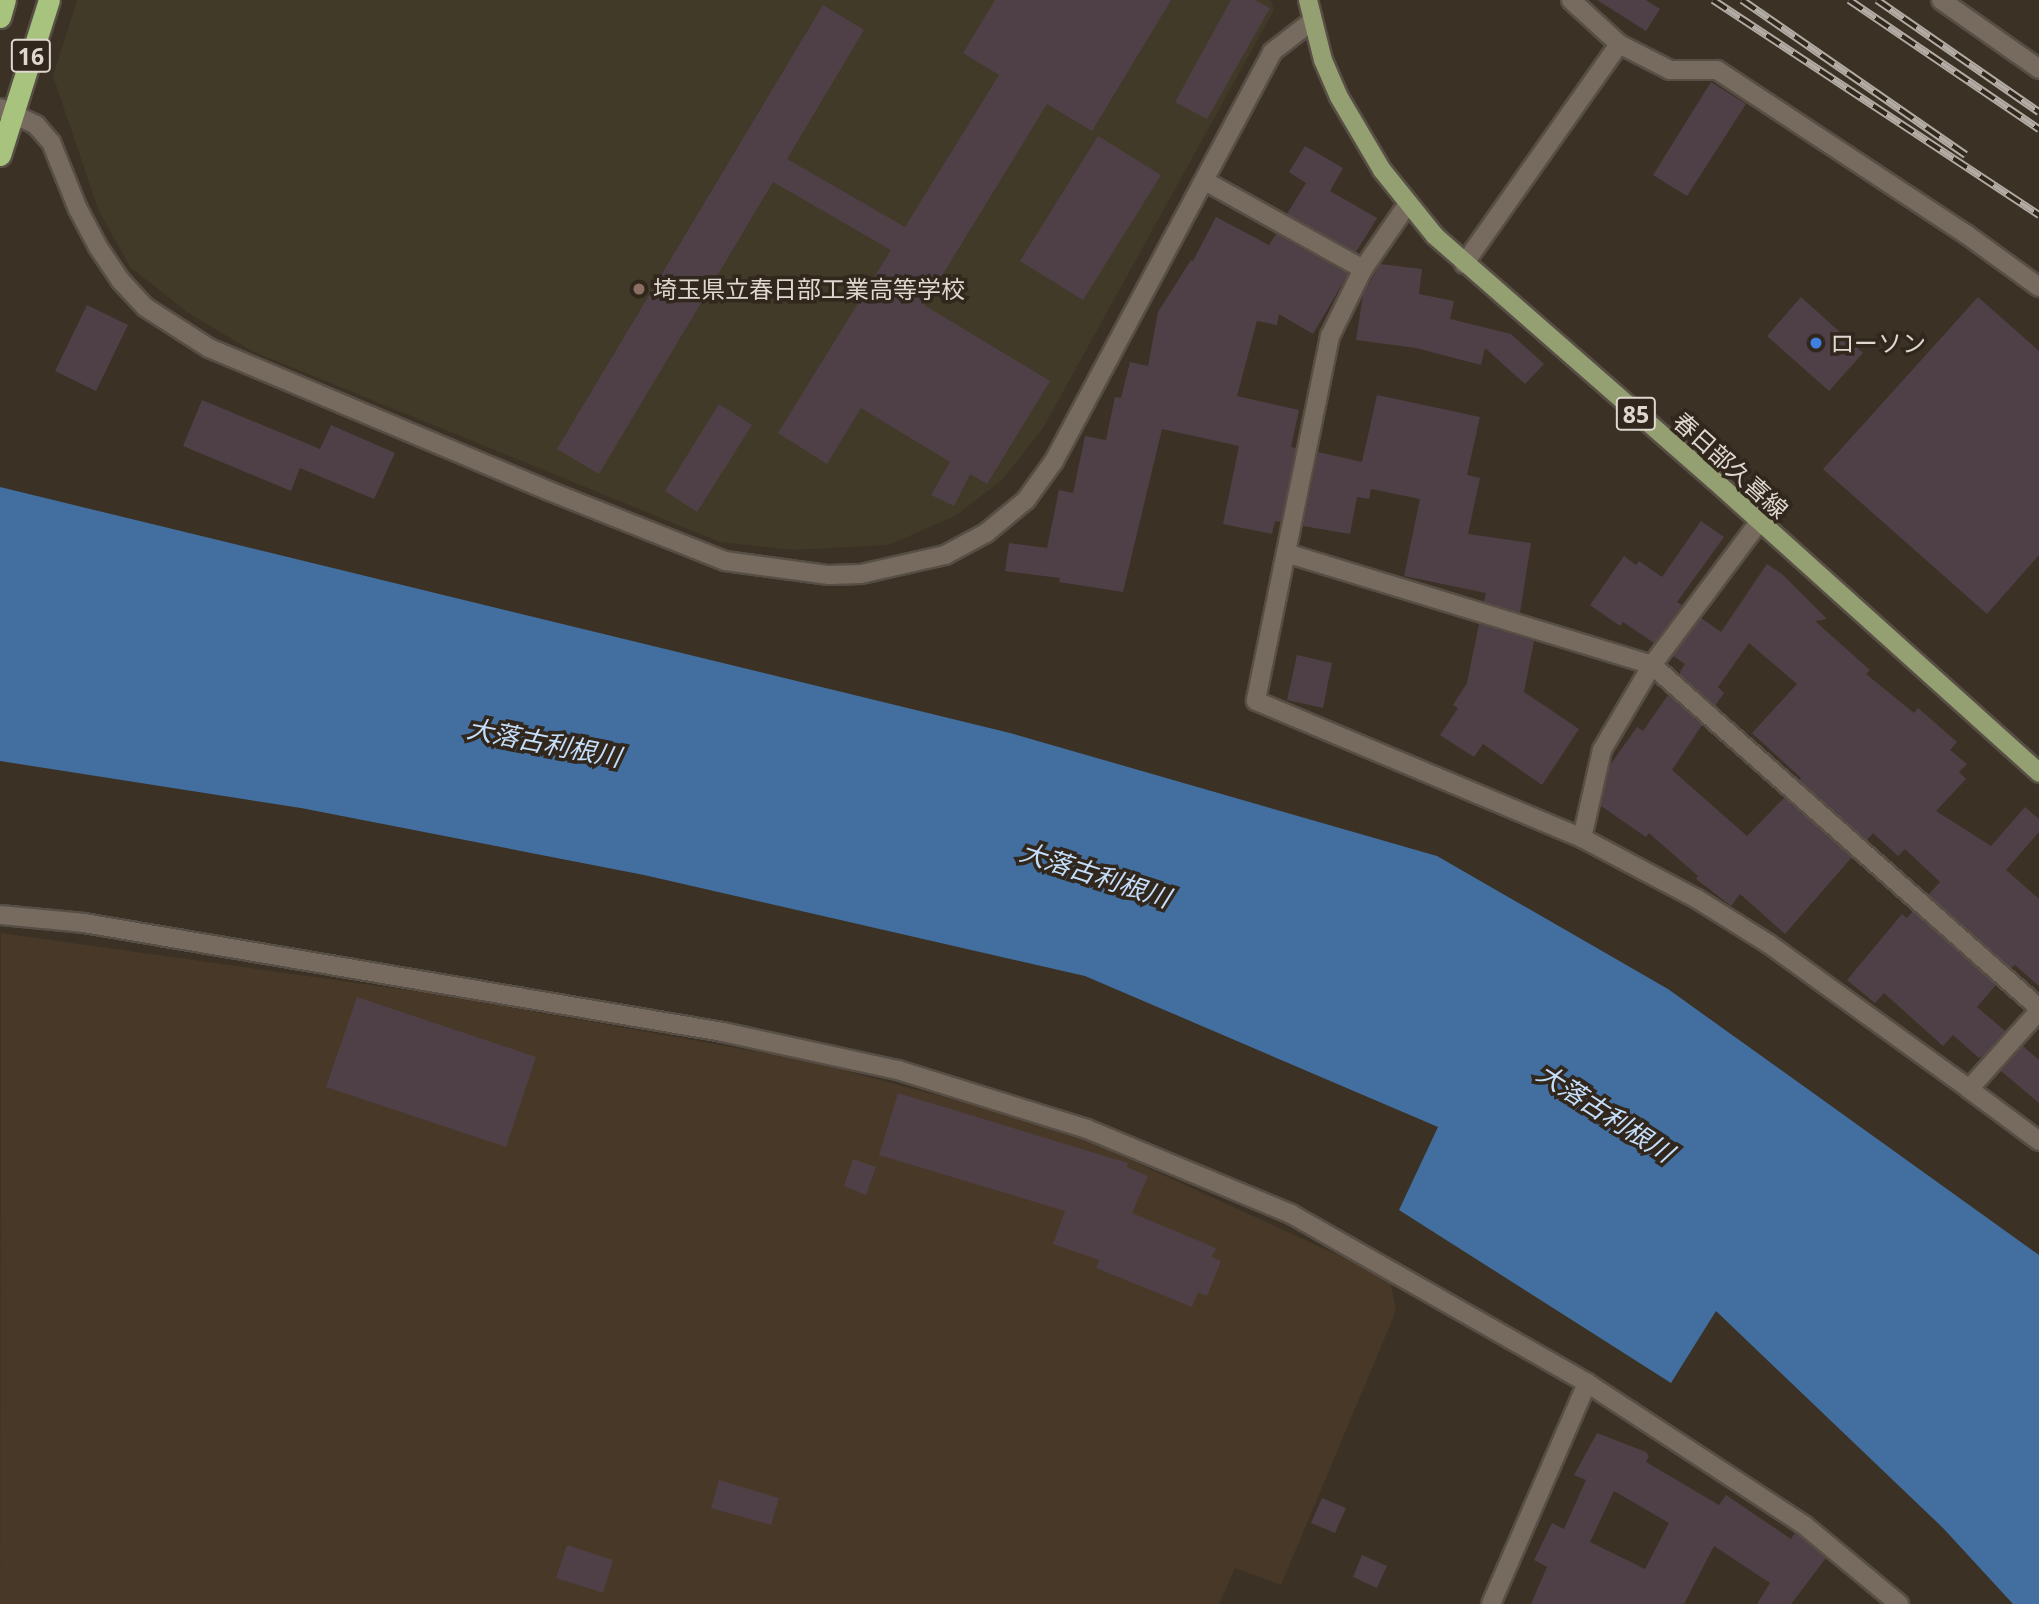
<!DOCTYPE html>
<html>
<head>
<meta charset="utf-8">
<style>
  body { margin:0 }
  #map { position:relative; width:2039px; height:1604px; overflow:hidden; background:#3b3125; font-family:"Noto Sans","Noto Sans JP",sans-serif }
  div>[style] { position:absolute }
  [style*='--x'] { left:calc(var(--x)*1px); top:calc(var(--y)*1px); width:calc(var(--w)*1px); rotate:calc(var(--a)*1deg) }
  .built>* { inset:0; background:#473827 }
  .education>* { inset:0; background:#413a28 }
  .water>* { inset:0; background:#426fa0 }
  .building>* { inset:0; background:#4f4048 }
  .roads { filter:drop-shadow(2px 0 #574e45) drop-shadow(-2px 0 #574e45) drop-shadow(0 2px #574e45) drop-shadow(0 -2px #574e45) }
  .street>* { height:18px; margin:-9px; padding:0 9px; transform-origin:9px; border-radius:9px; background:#766b5e }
  .primary>* { height:18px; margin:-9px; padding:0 9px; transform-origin:9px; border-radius:9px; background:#94a071 }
  .highway>* { height:21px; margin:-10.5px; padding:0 10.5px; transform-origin:10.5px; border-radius:10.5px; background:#a8c37e }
  .rail>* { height:8px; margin-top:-4px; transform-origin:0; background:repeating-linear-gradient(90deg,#31271c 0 16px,#b3aca4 0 32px); box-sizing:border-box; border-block:2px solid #b3aca4 }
  .dots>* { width:19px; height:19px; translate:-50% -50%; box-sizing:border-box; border:4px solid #31271c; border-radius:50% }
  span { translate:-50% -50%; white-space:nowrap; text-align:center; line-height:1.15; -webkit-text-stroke:7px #31271c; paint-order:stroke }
  .shield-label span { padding:2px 5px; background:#31271c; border:2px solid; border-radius:5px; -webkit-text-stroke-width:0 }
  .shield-label { font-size:23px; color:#ded8d1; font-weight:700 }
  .poi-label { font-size:24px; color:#ded8d1 }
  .left { translate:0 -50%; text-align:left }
  .street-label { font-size:24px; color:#ded8d1 }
  .water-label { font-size:26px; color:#c4defb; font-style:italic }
</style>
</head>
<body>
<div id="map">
  <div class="built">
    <div style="clip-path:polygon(1px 933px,443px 995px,809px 1061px,1063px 1129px,1390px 1279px,1396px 1311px,1281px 1585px,1235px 1568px,1219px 1604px,0 1604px)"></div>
  </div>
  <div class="education">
    <div style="clip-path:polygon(77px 0,1271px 0,1274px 10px,1043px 428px,1002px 480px,955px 516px,889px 545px,793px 550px,720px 542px,252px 351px,187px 312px,130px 267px,98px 209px,53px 76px)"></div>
  </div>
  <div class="water">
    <div style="clip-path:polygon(0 487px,1010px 733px,1437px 856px,1668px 989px,2039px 1255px,2039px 1604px,2013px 1604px,1943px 1528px,1716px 1311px,1671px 1383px,1399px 1210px,1438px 1127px,1085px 976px,644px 875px,301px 808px,0 761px)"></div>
  </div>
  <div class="building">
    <div style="clip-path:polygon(995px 0,1171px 0,1092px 131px,1047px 104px,924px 305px,1050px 381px,987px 484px,970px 474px,954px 506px,931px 495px,950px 462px,861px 408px,827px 464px,778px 433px,891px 250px,773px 182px,599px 474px,557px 449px,823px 5px,864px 30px,787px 159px,905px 227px,999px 75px,963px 53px)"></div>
    <div style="clip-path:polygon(1231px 0,1255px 0,1270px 8px,1207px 119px,1175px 102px)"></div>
    <div style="clip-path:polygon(1597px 0,1646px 0,1660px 9px,1646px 31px)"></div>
    <div style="clip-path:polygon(1711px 82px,1746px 104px,1687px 196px,1653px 175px)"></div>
    <div style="clip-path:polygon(1098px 136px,1161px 175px,1083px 300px,1020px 261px)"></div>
    <div style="clip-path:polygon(1305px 146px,1343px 168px,1330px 191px,1377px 218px,1356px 252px,1287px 214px,1306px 183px,1289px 172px)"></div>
    <div style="clip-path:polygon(1216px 217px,1269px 245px,1276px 234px,1348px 274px,1313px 334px,1279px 314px,1277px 325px,1257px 321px,1237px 396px,1299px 410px,1291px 447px,1296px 448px,1281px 522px,1275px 521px,1272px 534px,1223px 524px,1239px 446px,1162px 429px,1123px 592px,1059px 582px,1060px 578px,1005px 571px,1009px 543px,1047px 548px,1059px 490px,1073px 493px,1085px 436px,1106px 440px,1115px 397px,1121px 398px,1130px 362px,1148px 366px,1158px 312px,1191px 260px,1193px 261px)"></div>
    <div style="clip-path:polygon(1380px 264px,1422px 269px,1419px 294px,1454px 301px,1450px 319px,1511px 334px,1544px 364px,1525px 384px,1485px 348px,1481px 365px,1416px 348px,1356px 340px,1363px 295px)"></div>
    <div style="clip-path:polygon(1801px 297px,1863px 353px,1829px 391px,1767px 336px)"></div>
    <div style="clip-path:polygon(1978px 297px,2039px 351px,2039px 555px,1987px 614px,1823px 469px)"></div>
    <div style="clip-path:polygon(87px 305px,128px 325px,96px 391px,55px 371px)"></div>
    <div style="clip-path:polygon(1377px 395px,1480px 417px,1467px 475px,1480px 478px,1468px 534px,1531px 543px,1520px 613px,1484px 602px,1486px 593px,1404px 576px,1420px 499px,1371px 489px,1369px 499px,1357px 497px,1350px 534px,1303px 526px,1318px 452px,1362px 462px)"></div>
    <div style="clip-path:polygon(202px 400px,320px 449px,331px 425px,395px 453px,374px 499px,300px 468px,291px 491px,183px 446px)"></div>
    <div style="clip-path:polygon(719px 404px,752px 425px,697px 512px,665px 491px)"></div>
    <div style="clip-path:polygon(1701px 521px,1724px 537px,1677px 602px,1682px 605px,1654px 643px,1623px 622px,1620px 626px,1590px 605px,1624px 556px,1636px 565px,1639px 561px,1662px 577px)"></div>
    <div style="clip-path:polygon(1767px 564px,1782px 574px,1827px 619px,1815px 621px,1870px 670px,1866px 674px,1914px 713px,1918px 708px,1957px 742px,1950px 750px,1967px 764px,1959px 772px,1966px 779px,1936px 811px,1991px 846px,2025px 807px,2039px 819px,2039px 832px,2006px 870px,2039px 899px,2039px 986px,2015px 965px,2011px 968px,1928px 895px,1940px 882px,1905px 849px,1898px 856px,1873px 833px,1867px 840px,1799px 780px,1801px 778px,1752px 733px,1797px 684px,1749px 643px,1718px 687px,1724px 693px,1715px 706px,1681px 676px,1680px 672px,1685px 664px,1673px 656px,1701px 618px,1721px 632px)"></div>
    <div style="clip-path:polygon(1479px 624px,1534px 641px,1524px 692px,1579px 729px,1542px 785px,1483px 744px,1474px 757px,1440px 735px,1458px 708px,1453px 705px,1467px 683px)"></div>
    <div style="clip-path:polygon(1297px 655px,1332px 663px,1323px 708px,1287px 700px)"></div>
    <div style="clip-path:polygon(1668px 695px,1702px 725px,1672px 770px,1747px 836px,1784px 798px,1852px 857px,1785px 934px,1740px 894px,1731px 906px,1696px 879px,1698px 876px,1649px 833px,1646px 837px,1601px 806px,1610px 765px,1637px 727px,1643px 731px)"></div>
    <div style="clip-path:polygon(1913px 911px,1996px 985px,1977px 1007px,2005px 1031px,1983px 1056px,1979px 1058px,1953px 1035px,1943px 1046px,1884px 993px,1875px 1003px,1847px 980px,1902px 914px,1907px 918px)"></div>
    <div style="clip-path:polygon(357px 997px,536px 1057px,506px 1147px,326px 1087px)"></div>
    <div style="clip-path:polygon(2023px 1046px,2039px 1060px,2039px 1103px,2001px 1071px)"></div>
    <div style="clip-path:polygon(898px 1093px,1128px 1163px,1127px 1167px,1148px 1176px,1132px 1213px,1216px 1248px,1212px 1257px,1221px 1261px,1207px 1296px,1198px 1292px,1192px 1307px,1096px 1268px,1099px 1260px,1053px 1244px,1065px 1211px,879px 1155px)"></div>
    <div style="clip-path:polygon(853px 1159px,876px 1167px,866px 1195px,844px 1186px)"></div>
    <div style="clip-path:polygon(evenodd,1597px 1433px,1646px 1452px,1649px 1456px,1646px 1462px,1719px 1505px,1726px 1495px,1791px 1539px,1795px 1533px,1826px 1558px,1791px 1604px,1757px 1604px,1770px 1583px,1714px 1546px,1684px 1604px,1531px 1604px,1547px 1567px,1534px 1560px,1552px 1523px,1564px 1529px,1586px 1480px,1574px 1475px,1597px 1433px,1614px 1491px,1669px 1523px,1645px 1569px,1590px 1542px,1614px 1491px)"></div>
    <div style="clip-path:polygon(719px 1480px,779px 1498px,771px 1525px,711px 1508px)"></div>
    <div style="clip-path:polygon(1322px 1498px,1346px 1508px,1335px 1533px,1311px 1523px)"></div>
    <div style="clip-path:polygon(567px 1545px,613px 1560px,603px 1593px,556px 1578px)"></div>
    <div style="clip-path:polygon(1362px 1555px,1387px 1566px,1377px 1588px,1353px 1577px)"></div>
  </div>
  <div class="roads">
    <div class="street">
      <div style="--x:1571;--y:0;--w:65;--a:42.5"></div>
      <div style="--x:1619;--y:44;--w:57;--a:27"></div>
      <div style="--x:1670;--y:70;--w:47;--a:0"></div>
      <div style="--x:1717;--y:70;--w:298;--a:33.4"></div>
      <div style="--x:1966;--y:234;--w:90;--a:36"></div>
      <div style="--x:1941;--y:0;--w:120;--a:35.1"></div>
      <div style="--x:0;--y:108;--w:40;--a:25"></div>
      <div style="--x:36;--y:125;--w:23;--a:49"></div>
      <div style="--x:51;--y:142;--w:72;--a:68.1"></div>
      <div style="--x:78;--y:209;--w:43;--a:62.2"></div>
      <div style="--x:98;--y:247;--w:40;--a:56"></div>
      <div style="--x:120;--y:280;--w:37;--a:47"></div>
      <div style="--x:145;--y:307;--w:76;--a:32.6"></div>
      <div style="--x:209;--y:348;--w:369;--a:22.8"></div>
      <div style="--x:549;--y:491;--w:189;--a:21.7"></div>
      <div style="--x:725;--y:561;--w:105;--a:7.7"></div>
      <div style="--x:829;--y:575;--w:32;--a:-2"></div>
      <div style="--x:861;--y:574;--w:86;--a:-12.7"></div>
      <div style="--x:945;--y:555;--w:47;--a:-28.2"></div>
      <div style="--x:986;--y:533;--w:52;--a:-39.5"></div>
      <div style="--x:1026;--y:500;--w:48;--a:-54.3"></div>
      <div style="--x:1054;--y:461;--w:463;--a:-61.9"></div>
      <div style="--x:1272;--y:52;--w:51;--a:-37.8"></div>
      <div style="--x:1205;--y:181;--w:181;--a:29.1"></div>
      <div style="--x:1407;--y:205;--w:78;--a:124.5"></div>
      <div style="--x:1363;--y:269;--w:75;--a:116.2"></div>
      <div style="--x:1330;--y:336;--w:372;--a:101.5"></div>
      <div style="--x:1256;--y:701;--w:354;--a:22.8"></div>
      <div style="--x:1464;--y:264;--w:269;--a:-54.8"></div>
      <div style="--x:1759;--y:522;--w:179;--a:126.8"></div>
      <div style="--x:1652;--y:665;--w:99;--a:120.5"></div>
      <div style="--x:1602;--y:750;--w:90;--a:102.8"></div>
      <div style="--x:1582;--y:838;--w:130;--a:27.9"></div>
      <div style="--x:1697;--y:899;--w:85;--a:32"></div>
      <div style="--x:1769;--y:944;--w:247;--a:35.9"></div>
      <div style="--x:1969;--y:1089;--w:105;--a:-48.1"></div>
      <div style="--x:1286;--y:553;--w:383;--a:17"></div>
      <div style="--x:1652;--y:665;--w:517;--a:41.55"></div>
      <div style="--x:0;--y:915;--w:84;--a:5.4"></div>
      <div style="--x:84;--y:923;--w:648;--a:9.68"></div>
      <div style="--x:723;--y:1032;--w:179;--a:12.3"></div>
      <div style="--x:898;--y:1070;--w:198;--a:17.3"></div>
      <div style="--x:1087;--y:1129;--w:221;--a:22.6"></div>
      <div style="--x:1291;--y:1214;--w:341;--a:29.7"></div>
      <div style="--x:1587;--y:1383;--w:259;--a:33.2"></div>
      <div style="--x:1804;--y:1525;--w:124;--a:39.7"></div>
      <div style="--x:1969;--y:1089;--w:87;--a:36.6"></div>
      <div style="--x:1491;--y:1604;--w:241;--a:-66.5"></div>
    </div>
    <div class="primary">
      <div style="--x:1308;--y:0;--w:62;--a:76"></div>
      <div style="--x:1323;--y:60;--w:40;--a:66.6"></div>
      <div style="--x:1339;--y:97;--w:85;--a:59.5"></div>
      <div style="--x:1382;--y:170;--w:85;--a:51.2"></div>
      <div style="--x:1435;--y:236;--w:371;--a:41.2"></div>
      <div style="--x:1714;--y:480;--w:438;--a:42"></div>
    </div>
    <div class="highway">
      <div style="--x:0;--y:17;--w:18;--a:-74"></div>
      <div style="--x:0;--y:155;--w:163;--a:-72.5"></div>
    </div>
  </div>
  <div class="rail">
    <div style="--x:1713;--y:0;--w:391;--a:33.4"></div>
    <div style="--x:1742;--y:0;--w:272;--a:34.7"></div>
    <div style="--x:1849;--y:0;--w:230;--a:34.2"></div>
    <div style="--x:1877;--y:0;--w:197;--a:34.7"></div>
  </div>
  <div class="dots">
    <div style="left:639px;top:289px;background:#8d6e63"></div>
    <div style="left:1816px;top:343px;background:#3f7fe0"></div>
  </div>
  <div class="shield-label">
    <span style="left:31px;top:56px">16</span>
    <span style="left:1636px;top:414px">85</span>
  </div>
  <div class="poi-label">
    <span class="left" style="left:653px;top:289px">埼玉県立春日部工業高等学校</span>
    <span class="left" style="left:1830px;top:343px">ローソン</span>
  </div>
  <div class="street-label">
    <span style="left:1731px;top:465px;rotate:42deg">春日部久喜線</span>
  </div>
  <div class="water-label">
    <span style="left:544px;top:743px;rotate:11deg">大落古利根川</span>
    <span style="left:1095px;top:875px;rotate:18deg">大落古利根川</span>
    <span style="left:1605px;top:1113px;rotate:33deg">大落古利根川</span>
  </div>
</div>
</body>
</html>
